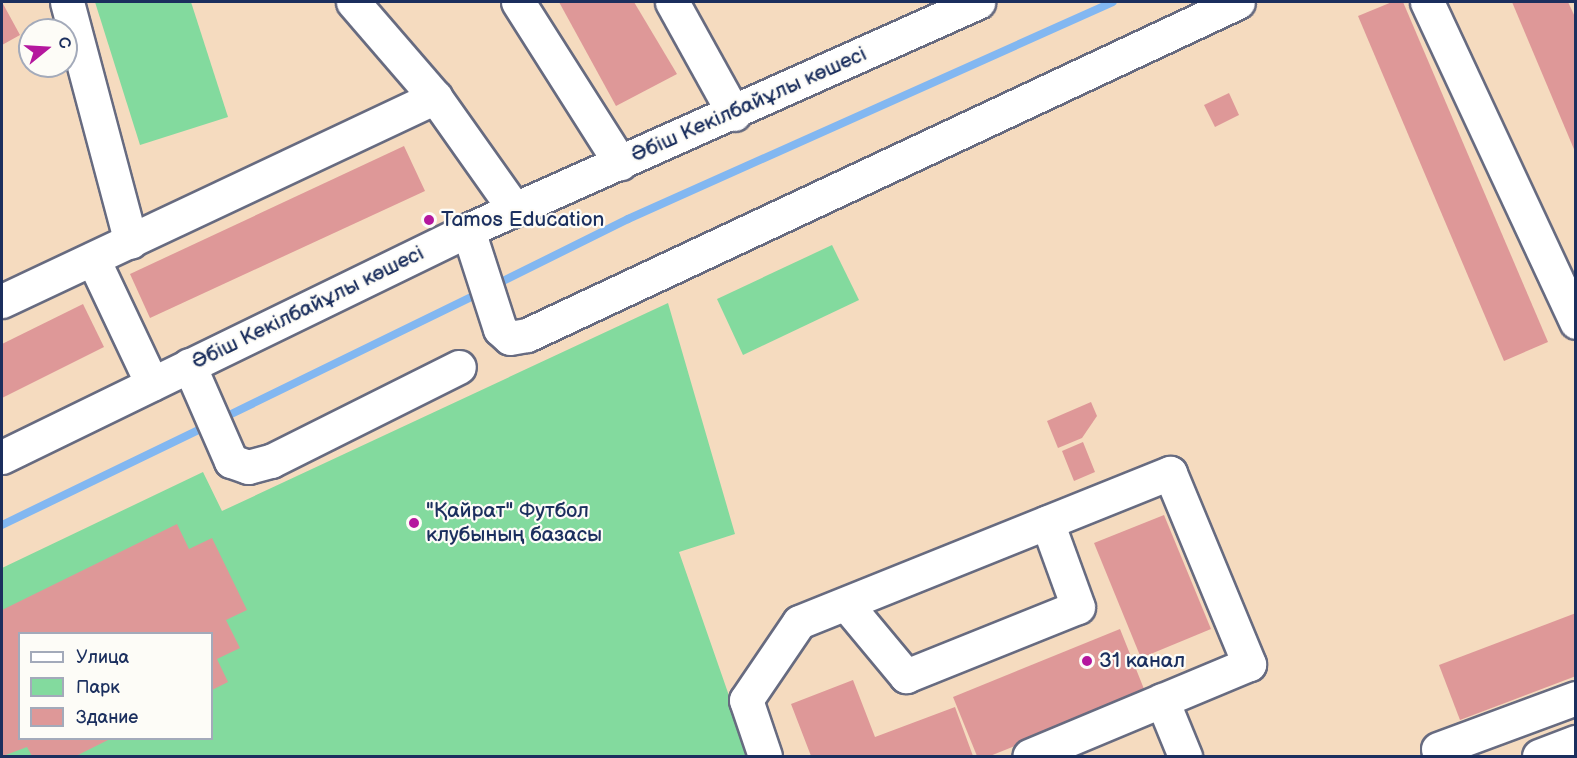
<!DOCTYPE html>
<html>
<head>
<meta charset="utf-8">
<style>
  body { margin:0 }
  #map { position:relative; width:1577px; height:758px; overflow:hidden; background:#f5dbbf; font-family:"Balsamiq Sans",sans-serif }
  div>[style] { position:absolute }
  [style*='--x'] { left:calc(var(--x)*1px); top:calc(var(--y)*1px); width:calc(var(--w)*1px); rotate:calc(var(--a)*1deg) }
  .green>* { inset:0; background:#83da9e }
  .stream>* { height:8px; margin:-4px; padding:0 4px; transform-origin:4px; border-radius:4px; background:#82b7f1 }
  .building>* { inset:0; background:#de9898 }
  .roads { filter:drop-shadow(2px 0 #676b80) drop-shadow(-2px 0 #676b80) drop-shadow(0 2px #676b80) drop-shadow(0 -2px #676b80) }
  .minor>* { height:33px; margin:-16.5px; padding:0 16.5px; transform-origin:16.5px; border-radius:16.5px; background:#fff }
  .dots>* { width:16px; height:16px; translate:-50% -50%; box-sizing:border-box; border:3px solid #fdfcf7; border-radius:50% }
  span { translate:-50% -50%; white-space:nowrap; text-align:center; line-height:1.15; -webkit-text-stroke:4.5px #fdfcf7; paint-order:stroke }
  .street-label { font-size:21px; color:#1b2f5e }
  .poi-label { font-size:21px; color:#1b2f5e }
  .left { translate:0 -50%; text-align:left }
  .frame { position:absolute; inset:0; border:3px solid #1b2f5e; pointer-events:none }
  .legend { position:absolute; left:18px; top:632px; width:195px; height:108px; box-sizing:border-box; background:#fdfcf7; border:2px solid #a3aaba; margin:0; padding:8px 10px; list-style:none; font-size:18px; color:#1b2f5e }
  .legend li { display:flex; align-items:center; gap:12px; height:30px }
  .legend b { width:30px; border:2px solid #a3aaba }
  .north { position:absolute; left:18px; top:18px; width:60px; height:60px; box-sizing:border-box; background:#fdfcf7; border:2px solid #a3aaba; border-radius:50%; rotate:72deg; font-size:16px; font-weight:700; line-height:24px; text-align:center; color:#1b2f5e }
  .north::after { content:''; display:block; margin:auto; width:21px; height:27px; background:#b5179e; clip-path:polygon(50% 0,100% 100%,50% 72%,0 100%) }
</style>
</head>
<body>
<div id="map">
  <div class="green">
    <div style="clip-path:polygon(95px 2px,191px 2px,228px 117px,140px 145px)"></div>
    <div style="clip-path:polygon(832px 245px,859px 300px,743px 355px,717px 299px)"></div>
    <div style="clip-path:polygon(evenodd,668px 303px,735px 534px,679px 552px,750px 756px,2px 756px,2px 568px,203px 472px,222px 511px,668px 303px,20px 634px,212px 634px,212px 738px,20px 738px,20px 634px)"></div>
  </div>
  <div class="stream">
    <div style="--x:493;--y:286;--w:151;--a:-26.4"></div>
    <div style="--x:628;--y:219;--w:531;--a:-24.1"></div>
    <div style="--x:221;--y:419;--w:289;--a:-26"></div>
    <div style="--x:2;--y:525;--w:230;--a:-25.8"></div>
  </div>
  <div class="building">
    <div style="clip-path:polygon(2px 2px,20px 35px,2px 45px)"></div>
    <div style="clip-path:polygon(559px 2px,634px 2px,677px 74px,616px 106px)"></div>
    <div style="clip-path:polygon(1392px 2px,1403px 2px,1548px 342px,1504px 361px,1358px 16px)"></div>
    <div style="clip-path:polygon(1512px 2px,1568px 2px,1576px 19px,1576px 154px)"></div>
    <div style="clip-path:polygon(1229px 93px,1239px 115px,1215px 127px,1204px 105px)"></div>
    <div style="clip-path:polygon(404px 146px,425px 191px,150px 318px,130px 274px)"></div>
    <div style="clip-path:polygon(83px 304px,104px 347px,2px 398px,2px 344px)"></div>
    <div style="clip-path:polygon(1091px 402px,1097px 416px,1082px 438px,1058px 448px,1047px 421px)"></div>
    <div style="clip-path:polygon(1083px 442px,1095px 472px,1074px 481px,1062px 451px)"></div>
    <div style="clip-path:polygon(1164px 515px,1211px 629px,1141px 658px,1094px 543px)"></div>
    <div style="clip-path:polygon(177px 524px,189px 549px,212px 538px,247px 610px,226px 620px,240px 648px,217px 659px,228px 682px,212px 690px,212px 634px,20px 634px,20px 738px,112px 738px,76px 756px,32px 756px,27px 747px,3px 756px,2px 610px)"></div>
    <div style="clip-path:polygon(1576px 613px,1576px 676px,1460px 720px,1439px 665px)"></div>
    <div style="clip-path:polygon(1120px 629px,1146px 694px,990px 756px,977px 756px,953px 697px)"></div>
    <div style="clip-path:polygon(853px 680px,875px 737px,955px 707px,973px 756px,811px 756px,791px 704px)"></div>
  </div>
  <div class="roads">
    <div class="minor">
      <div style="--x:67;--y:2;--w:248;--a:75.1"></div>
      <div style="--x:353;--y:2;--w:125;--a:49.2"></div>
      <div style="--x:435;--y:97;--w:138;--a:54.7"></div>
      <div style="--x:518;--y:2;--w:191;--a:57.6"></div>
      <div style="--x:672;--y:2;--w:128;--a:61"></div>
      <div style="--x:1427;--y:2;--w:353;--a:65"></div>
      <div style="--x:468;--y:230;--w:104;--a:72.1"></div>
      <div style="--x:500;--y:329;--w:13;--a:42"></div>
      <div style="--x:510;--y:338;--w:17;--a:-10"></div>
      <div style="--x:527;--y:335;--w:785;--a:-25.1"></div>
      <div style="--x:93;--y:259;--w:138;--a:64.7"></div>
      <div style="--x:2;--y:301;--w:479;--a:-25.2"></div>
      <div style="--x:189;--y:365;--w:105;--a:66.4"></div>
      <div style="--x:231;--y:461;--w:18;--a:19"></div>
      <div style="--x:248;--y:467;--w:24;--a:-15"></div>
      <div style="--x:271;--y:461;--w:210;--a:-26.6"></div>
      <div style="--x:2;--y:457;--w:518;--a:-25.97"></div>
      <div style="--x:468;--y:230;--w:559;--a:-24.09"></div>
      <div style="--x:846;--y:604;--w:94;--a:50.2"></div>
      <div style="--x:906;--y:676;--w:185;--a:-21.9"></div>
      <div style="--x:1078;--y:607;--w:90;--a:-110"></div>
      <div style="--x:1162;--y:700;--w:61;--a:67.7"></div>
      <div style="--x:1438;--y:749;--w:147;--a:-20.3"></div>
      <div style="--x:765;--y:756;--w:59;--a:-108.7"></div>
      <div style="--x:746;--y:700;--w:94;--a:-55.8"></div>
      <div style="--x:799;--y:622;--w:400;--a:-21.9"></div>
      <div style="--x:1170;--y:473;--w:207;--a:67.5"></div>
      <div style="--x:1249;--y:664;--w:238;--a:157.3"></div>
      <div style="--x:1539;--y:756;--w:40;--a:-21"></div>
    </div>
  </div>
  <div class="dots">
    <div style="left:429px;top:220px;background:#b5179e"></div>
    <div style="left:414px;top:523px;background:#b5179e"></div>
    <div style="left:1087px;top:661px;background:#b5179e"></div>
  </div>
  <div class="street-label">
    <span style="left:749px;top:105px;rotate:-24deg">Әбіш Кекілбайұлы көшесі</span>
    <span style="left:308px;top:308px;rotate:-26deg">Әбіш Кекілбайұлы көшесі</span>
  </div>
  <div class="poi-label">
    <span class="left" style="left:441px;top:220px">Tamos Education</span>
    <span class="left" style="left:426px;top:523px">"Қайрат" Футбол<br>клубының базасы</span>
    <span class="left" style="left:1099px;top:661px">31 канал</span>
  </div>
  <div class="frame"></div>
  <ul class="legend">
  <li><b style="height:8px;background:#fff"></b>Улица</li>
  <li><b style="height:16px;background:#83da9e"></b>Парк</li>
  <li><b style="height:16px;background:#de9898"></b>Здание</li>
  </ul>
  <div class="north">С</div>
</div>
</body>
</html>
